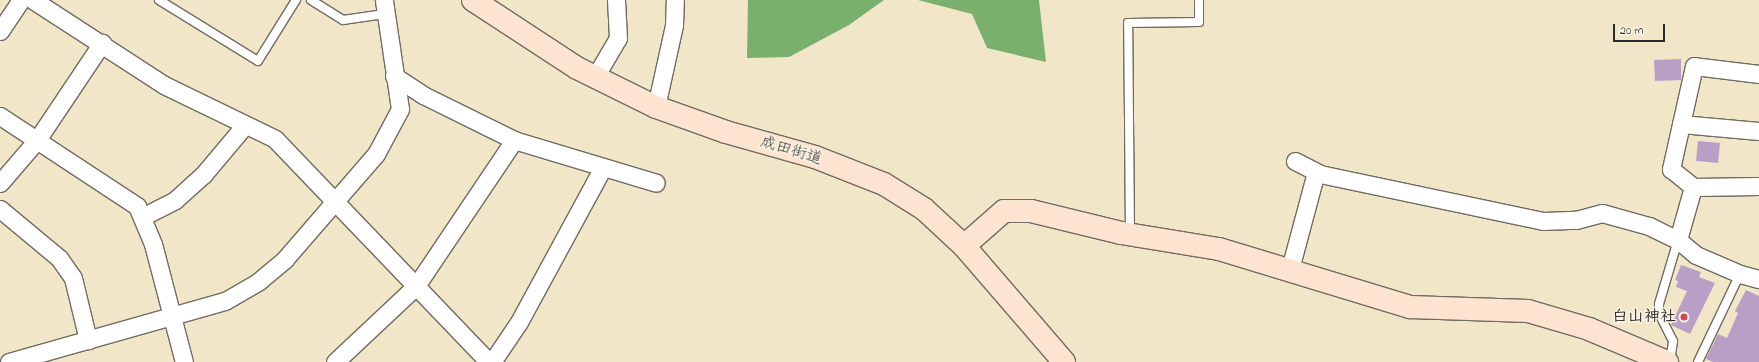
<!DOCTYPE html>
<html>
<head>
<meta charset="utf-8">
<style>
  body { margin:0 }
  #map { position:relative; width:1759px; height:362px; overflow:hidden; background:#f2e6c9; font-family:"Indie Flower","Klee One",sans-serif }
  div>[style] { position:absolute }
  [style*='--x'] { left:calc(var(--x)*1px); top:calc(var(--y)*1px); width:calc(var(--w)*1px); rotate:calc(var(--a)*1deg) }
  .forest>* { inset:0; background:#79b06e }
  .building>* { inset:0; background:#b99fc6 }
  .roads { filter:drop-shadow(1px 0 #716c62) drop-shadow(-1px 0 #716c62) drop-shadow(0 1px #716c62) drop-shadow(0 -1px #716c62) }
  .lane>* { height:8px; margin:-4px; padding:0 4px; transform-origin:4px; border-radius:4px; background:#fff }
  .street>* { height:17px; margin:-8.5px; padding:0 8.5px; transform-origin:8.5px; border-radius:8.5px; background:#fff }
  .secondary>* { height:22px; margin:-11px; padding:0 11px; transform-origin:11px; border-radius:11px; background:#fde4d0 }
  .dots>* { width:11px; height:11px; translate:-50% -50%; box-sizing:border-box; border:2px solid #fcf5e5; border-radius:50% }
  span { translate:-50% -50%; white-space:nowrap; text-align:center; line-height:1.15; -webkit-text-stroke:3px #fcf5e5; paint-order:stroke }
  .street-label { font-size:16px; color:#2b2b2b }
  .poi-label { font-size:16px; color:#2b2b2b; font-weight:700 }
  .right { translate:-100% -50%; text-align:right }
  .scale { position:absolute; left:1613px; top:24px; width:52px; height:18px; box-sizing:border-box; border:2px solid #2b2b2b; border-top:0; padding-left:5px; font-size:12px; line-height:14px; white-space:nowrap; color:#2b2b2b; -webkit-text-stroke:3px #fcf5e5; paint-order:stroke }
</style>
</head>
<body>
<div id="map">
  <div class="forest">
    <div style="clip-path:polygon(748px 0,884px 0,849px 25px,789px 57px,747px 58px)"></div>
    <div style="clip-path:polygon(918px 0,1039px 0,1046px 62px,987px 48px,972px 14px)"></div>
  </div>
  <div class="building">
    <div style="clip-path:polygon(1681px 59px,1681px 80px,1655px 81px,1654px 60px)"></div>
    <div style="clip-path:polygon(1698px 141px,1720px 143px,1718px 163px,1696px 161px)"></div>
    <div style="clip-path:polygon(1681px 265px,1701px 272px,1699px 277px,1715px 283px,1690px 334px,1671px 325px,1687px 291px,1676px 287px,1678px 281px,1675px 280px)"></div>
    <div style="clip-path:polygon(1746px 290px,1759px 296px,1759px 362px,1713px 362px,1706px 359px,1718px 334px,1727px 338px,1738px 313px,1735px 311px)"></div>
  </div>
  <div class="roads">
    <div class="lane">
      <div style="--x:159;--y:0;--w:116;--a:31.6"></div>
      <div style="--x:258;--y:61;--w:72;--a:-58.1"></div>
      <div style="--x:311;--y:0;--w:38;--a:32"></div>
      <div style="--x:343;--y:20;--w:42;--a:-8.1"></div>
      <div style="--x:1130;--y:234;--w:211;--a:-90.5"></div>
      <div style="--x:1128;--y:23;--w:71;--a:-0.8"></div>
      <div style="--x:1199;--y:22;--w:22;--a:-90"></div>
      <div style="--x:1670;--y:361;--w:20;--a:-81"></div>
      <div style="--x:1673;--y:341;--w:30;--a:-117"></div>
      <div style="--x:1659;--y:314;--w:10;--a:-90"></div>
      <div style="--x:1659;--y:304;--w:67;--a:-73.5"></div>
      <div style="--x:1698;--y:362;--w:98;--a:-64.5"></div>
    </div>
    <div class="street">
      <div style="--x:33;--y:0;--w:156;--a:33"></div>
      <div style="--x:164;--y:85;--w:123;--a:25.9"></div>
      <div style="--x:275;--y:139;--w:309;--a:46.2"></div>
      <div style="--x:0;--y:31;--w:37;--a:-56"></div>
      <div style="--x:1759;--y:74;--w:65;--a:-173"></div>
      <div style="--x:1694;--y:66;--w:106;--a:102.6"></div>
      <div style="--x:1671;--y:169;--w:28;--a:39"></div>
      <div style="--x:1693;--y:187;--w:66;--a:-0.9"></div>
      <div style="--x:394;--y:76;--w:35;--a:33"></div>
      <div style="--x:423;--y:95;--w:102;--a:26.3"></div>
      <div style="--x:514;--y:140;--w:148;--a:16.8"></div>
      <div style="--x:595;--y:77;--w:45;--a:-59.5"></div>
      <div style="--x:618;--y:38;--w:38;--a:-93"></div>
      <div style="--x:656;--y:107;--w:84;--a:-77.6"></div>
      <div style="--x:674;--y:25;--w:25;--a:-88"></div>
      <div style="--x:0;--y:116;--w:164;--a:33.3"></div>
      <div style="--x:137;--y:206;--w:41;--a:67.2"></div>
      <div style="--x:153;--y:244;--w:122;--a:75.3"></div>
      <div style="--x:1681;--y:124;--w:78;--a:5.1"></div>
      <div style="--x:1295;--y:161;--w:28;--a:27"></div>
      <div style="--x:1320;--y:174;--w:228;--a:11.9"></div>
      <div style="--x:1543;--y:221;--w:33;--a:-2"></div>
      <div style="--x:1576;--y:220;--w:27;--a:-15"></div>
      <div style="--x:1602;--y:213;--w:49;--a:15.5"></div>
      <div style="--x:1649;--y:226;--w:32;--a:26"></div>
      <div style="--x:1678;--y:240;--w:23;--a:40"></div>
      <div style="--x:1696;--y:255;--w:48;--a:23.4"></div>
      <div style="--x:1740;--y:274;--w:20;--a:15"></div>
      <div style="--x:0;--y:183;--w:57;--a:-49.3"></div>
      <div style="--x:37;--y:140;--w:117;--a:-56.2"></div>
      <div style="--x:0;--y:209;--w:77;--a:39.7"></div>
      <div style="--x:59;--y:258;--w:24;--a:55"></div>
      <div style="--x:73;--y:278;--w:64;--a:76.4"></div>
      <div style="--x:142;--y:217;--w:37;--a:-27"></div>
      <div style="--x:175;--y:200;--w:38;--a:-42"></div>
      <div style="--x:203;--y:175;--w:65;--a:-50"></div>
      <div style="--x:1678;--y:240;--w:55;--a:-74.2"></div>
      <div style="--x:1290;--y:269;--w:100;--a:-75"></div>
      <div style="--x:9;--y:362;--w:224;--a:-15.8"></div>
      <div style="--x:225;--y:301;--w:39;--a:-30"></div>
      <div style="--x:259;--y:281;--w:34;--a:-40"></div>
      <div style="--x:285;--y:259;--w:139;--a:-49.1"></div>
      <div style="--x:376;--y:154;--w:51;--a:-61.9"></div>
      <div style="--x:400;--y:109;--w:110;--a:-98.4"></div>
      <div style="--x:335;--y:362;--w:111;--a:-43.2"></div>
      <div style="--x:416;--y:286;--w:176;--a:-56.1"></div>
      <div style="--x:492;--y:362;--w:48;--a:-56"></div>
      <div style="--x:519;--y:322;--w:176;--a:-61.5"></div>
    </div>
    <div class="secondary">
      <div style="--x:473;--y:0;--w:124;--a:33.2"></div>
      <div style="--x:577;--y:68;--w:88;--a:26.3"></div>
      <div style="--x:656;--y:107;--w:74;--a:19.7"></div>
      <div style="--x:726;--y:132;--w:92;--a:15.7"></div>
      <div style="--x:815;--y:157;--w:74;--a:21.4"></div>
      <div style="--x:884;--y:184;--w:47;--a:32"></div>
      <div style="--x:924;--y:209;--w:54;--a:42.8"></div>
      <div style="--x:964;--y:246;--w:153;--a:49.2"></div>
      <div style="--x:964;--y:246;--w:53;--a:-41.2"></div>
      <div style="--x:1004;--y:211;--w:27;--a:0"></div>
      <div style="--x:1031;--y:211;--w:93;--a:13.7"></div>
      <div style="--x:1121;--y:233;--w:99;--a:9.3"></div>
      <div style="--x:1219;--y:249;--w:200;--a:16.9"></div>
      <div style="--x:1410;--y:307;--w:118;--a:1.9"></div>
      <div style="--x:1528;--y:311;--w:64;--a:16.4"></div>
      <div style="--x:1589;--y:329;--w:85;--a:22.9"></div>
    </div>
  </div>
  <div class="dots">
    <div style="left:1684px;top:317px;background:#d1495b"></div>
  </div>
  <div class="street-label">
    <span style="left:791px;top:151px;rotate:17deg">成田街道</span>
  </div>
  <div class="poi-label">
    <span class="right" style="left:1676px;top:317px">白山神社</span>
  </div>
  <div class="scale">20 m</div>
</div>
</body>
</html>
